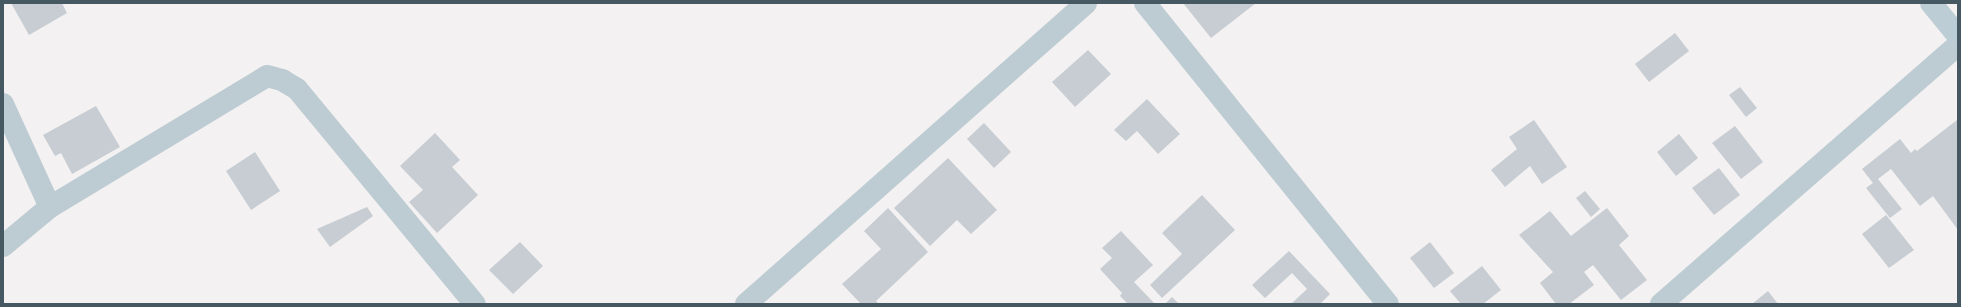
<!DOCTYPE html>
<html>
<head>
<meta charset="utf-8">
<style>
  body { margin:0 }
  #map { position:relative; width:1961px; height:307px; overflow:hidden; background:#f3f1f1; font-family:Signika,sans-serif }
  div>[style] { position:absolute }
  [style*='--x'] { left:calc(var(--x)*1px); top:calc(var(--y)*1px); width:calc(var(--w)*1px); rotate:calc(var(--a)*1deg) }
  .building>* { inset:0; background:#c7cdd2 }
  .street>* { height:22px; margin:-11px; padding:0 11px; transform-origin:11px; border-radius:11px; background:#bdcbd2 }
  .secondary>* { height:22px; margin:-11px; padding:0 11px; transform-origin:11px; border-radius:11px; background:#bdcdd6 }
  span { translate:-50% -50%; white-space:nowrap; text-align:center; line-height:1.15; -webkit-text-stroke:3.5px #fff; paint-order:stroke }
  .frame { position:absolute; inset:0; border:4px solid #465861; pointer-events:none }
</style>
</head>
<body>
<div id="map">
  <div class="building">
    <div style="clip-path:polygon(11px 3px,62px 3px,67px 13px,29px 35px)"></div>
    <div style="clip-path:polygon(1183px 3px,1256px 3px,1211px 38px)"></div>
    <div style="clip-path:polygon(1675px 33px,1689px 51px,1649px 82px,1635px 64px)"></div>
    <div style="clip-path:polygon(1088px 50px,1111px 74px,1075px 107px,1052px 82px)"></div>
    <div style="clip-path:polygon(1740px 87px,1757px 108px,1746px 117px,1729px 95px)"></div>
    <div style="clip-path:polygon(1147px 99px,1180px 134px,1158px 154px,1137px 131px,1126px 141px,1114px 130px)"></div>
    <div style="clip-path:polygon(96px 106px,120px 147px,72px 174px,61px 153px,55px 156px,43px 135px)"></div>
    <div style="clip-path:polygon(1534px 120px,1567px 167px,1542px 184px,1530px 166px,1505px 187px,1491px 170px,1517px 149px,1509px 137px)"></div>
    <div style="clip-path:polygon(1957px 120px,1958px 230px,1933px 196px,1920px 206px,1891px 169px,1878px 179px,1902px 209px,1890px 218px,1866px 188px,1873px 183px,1862px 169px,1900px 139px,1911px 153px,1915px 149px,1917px 151px)"></div>
    <div style="clip-path:polygon(984px 123px,1011px 152px,994px 168px,967px 139px)"></div>
    <div style="clip-path:polygon(1735px 126px,1763px 162px,1741px 179px,1712px 143px)"></div>
    <div style="clip-path:polygon(435px 133px,460px 160px,452px 167px,478px 195px,437px 233px,409px 202px,423px 190px,400px 166px)"></div>
    <div style="clip-path:polygon(1679px 134px,1698px 158px,1676px 176px,1657px 152px)"></div>
    <div style="clip-path:polygon(255px 152px,280px 191px,251px 210px,226px 171px)"></div>
    <div style="clip-path:polygon(948px 158px,997px 210px,971px 234px,957px 220px,930px 246px,894px 208px)"></div>
    <div style="clip-path:polygon(1719px 168px,1740px 195px,1714px 215px,1692px 188px)"></div>
    <div style="clip-path:polygon(1585px 191px,1600px 209px,1591px 217px,1576px 198px)"></div>
    <div style="clip-path:polygon(1202px 195px,1235px 230px,1162px 298px,1150px 285px,1182px 254px,1162px 233px)"></div>
    <div style="clip-path:polygon(367px 207px,373px 216px,330px 247px,317px 229px)"></div>
    <div style="clip-path:polygon(888px 208px,928px 252px,876px 301px,879px 304px,861px 304px,842px 284px,881px 249px,864px 231px)"></div>
    <div style="clip-path:polygon(1607px 208px,1629px 236px,1619px 245px,1647px 280px,1621px 300px,1593px 265px,1584px 272px,1594px 285px,1569px 304px,1556px 304px,1540px 283px,1553px 272px,1519px 235px,1550px 211px,1571px 236px)"></div>
    <div style="clip-path:polygon(1886px 215px,1914px 250px,1889px 268px,1862px 234px)"></div>
    <div style="clip-path:polygon(1121px 231px,1153px 265px,1134px 282px,1155px 304px,1128px 304px,1120px 296px,1122px 293px,1100px 269px,1112px 258px,1102px 248px)"></div>
    <div style="clip-path:polygon(520px 242px,543px 266px,513px 294px,489px 270px)"></div>
    <div style="clip-path:polygon(1430px 242px,1454px 273px,1434px 288px,1410px 258px)"></div>
    <div style="clip-path:polygon(1289px 251px,1330px 294px,1320px 304px,1291px 304px,1307px 289px,1292px 273px,1265px 298px,1252px 285px)"></div>
    <div style="clip-path:polygon(1482px 266px,1501px 290px,1483px 304px,1461px 304px,1450px 291px)"></div>
    <div style="clip-path:polygon(1768px 291px,1778px 304px,1752px 304px)"></div>
    <div style="clip-path:polygon(1172px 297px,1179px 304px,1165px 304px)"></div>
  </div>
  <div class="street">
    <div style="--x:1145;--y:3;--w:387;--a:51.1"></div>
    <div style="--x:3;--y:104;--w:113;--a:65.5"></div>
    <div style="--x:3;--y:246;--w:61;--a:-39.7"></div>
    <div style="--x:50;--y:207;--w:253;--a:-31.1"></div>
    <div style="--x:267;--y:76;--w:16;--a:15"></div>
    <div style="--x:282;--y:80;--w:17;--a:31"></div>
    <div style="--x:297;--y:89;--w:279;--a:50.4"></div>
    <div style="--x:746;--y:304;--w:454;--a:-41.5"></div>
    <div style="--x:1661;--y:304;--w:394;--a:-41.1"></div>
  </div>
  <div class="secondary">
    <div style="--x:1931;--y:3;--w:43;--a:50.7"></div>
  </div>
  <div class="frame"></div>
</div>
</body>
</html>
